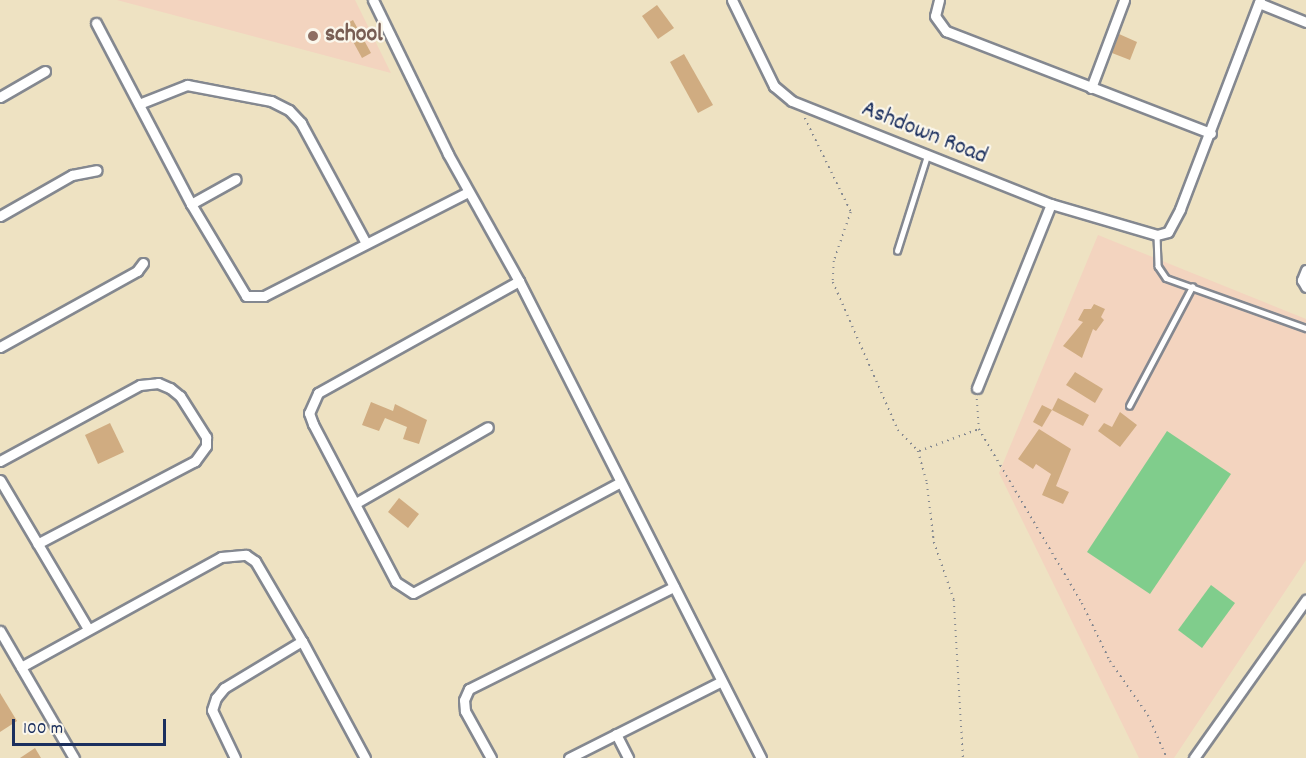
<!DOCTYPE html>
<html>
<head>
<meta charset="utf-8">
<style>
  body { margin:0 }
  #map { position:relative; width:1306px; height:758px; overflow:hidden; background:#eee2c2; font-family:Dekko,sans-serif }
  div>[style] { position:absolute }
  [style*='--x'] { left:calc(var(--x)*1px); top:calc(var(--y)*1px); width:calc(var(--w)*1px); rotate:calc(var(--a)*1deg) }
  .built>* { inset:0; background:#f3d4bf }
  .green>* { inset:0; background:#80cd8c }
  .building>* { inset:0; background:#d0ac81 }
  .path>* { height:1.5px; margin-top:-0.75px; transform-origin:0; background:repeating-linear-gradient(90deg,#848890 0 1.5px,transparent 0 6px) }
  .roads { filter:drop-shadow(2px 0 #848890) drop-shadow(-2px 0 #848890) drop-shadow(0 2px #848890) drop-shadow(0 -2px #848890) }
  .lane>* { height:4.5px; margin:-2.25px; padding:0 2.25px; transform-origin:2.25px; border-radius:2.25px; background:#fff }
  .street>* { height:9px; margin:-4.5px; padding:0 4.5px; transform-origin:4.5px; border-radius:4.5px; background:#fff }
  .dots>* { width:16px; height:16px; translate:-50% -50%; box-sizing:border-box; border:3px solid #fbf7ec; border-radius:50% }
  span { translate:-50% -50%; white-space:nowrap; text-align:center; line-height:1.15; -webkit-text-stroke:4.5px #fbf7ec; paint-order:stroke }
  .education-label { font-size:24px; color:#785e54; font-weight:700 }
  .left { translate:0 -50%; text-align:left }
  .street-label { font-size:24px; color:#1b2f5e }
  .scale { position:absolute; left:12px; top:719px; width:154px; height:27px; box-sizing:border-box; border:3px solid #1b2f5e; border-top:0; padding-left:8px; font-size:18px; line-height:21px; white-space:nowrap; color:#1b2f5e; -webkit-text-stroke:4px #fbf7ec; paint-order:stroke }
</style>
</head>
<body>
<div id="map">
  <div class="built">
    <div style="clip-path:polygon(117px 0,355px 0,391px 73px)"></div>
    <div style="clip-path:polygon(1098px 235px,1306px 319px,1306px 560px,1174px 758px,1139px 758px,999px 473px)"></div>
  </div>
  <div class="green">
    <div style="clip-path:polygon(1167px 431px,1231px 474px,1150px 594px,1087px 552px)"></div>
    <div style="clip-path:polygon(1211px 585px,1235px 603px,1202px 648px,1178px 630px)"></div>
  </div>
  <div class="building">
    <div style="clip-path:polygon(657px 5px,674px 28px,658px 39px,642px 16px)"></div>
    <div style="clip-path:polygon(353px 20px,371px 53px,362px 58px,344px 25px)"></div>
    <div style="clip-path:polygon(1119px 34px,1137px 42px,1130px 60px,1112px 53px)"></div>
    <div style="clip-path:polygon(684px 54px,713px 105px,698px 113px,670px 62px)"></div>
    <div style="clip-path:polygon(1094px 304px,1105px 309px,1101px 317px,1104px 320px,1096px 331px,1093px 329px,1082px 358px,1063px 346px,1083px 322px,1078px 320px,1084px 309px,1091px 309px)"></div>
    <div style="clip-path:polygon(1075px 372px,1103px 389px,1095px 403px,1066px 385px)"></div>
    <div style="clip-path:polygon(1058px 398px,1089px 415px,1083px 426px,1052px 410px)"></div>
    <div style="clip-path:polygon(371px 402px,393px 411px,395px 404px,427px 420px,419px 444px,403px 439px,407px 427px,385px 418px,379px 431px,362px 425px)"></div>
    <div style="clip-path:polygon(1042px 405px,1052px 410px,1042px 427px,1033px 422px)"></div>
    <div style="clip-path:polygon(1120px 412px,1137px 425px,1120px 447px,1098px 431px,1104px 423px,1112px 427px)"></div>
    <div style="clip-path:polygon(110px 423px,124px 452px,98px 464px,85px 435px)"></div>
    <div style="clip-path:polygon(1039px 429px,1071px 449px,1056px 486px,1069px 492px,1063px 504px,1042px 495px,1051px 474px,1036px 464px,1033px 469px,1018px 459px)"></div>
    <div style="clip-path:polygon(399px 498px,419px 514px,408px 528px,388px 512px)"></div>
    <div style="clip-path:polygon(0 693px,17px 721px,0 732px)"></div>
    <div style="clip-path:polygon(35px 748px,41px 758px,20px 758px)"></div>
  </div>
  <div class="path">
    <div style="--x:805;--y:118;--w:105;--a:63.9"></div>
    <div style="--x:851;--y:212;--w:52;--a:109.1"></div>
    <div style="--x:834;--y:261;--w:21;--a:93"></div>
    <div style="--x:833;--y:282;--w:162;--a:66.3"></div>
    <div style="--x:898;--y:430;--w:29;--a:46"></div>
    <div style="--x:918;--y:451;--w:33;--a:74"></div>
    <div style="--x:927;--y:483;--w:59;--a:83.2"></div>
    <div style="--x:934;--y:542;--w:61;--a:71"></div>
    <div style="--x:954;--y:600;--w:158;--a:86.7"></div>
    <div style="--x:977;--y:399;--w:30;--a:86"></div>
    <div style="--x:979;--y:429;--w:202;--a:59.4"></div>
    <div style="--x:1082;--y:603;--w:64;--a:64.2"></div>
    <div style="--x:1110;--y:661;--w:66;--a:54.9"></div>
    <div style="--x:1148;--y:715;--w:47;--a:66.2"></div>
    <div style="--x:919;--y:451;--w:64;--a:-20.1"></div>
  </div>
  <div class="roads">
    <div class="lane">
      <div style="--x:1157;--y:235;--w:31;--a:88"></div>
      <div style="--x:1158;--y:266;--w:14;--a:56"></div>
      <div style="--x:1166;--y:278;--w:149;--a:19.7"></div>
      <div style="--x:897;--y:251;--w:100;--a:-72.5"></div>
      <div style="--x:1129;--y:406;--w:135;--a:-62.1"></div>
    </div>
    <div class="street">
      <div style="--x:373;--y:0;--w:171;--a:64"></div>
      <div style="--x:448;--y:154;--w:145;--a:60.8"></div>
      <div style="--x:519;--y:281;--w:535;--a:63.1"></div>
      <div style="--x:732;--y:0;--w:96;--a:64"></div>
      <div style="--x:774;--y:86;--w:23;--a:40"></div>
      <div style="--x:792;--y:101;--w:279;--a:21.7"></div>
      <div style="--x:1051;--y:204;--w:110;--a:16.3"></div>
      <div style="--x:1157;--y:235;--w:11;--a:-15"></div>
      <div style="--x:1168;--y:232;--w:26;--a:-62"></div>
      <div style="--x:1180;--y:209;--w:224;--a:-69.1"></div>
      <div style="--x:939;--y:0;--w:16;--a:104"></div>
      <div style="--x:935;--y:16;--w:19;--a:54"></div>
      <div style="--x:946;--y:31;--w:284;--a:21.1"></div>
      <div style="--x:1259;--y:3;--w:51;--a:22"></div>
      <div style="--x:96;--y:23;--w:204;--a:62.3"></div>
      <div style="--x:191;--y:204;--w:107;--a:59.1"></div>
      <div style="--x:246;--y:296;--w:18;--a:0"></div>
      <div style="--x:264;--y:296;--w:229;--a:-27"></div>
      <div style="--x:1091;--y:88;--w:94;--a:-69.4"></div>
      <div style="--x:0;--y:97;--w:52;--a:-30"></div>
      <div style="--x:139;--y:104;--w:52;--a:-21.6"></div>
      <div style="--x:187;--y:85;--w:86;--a:10.8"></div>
      <div style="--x:271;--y:101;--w:20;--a:27"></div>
      <div style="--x:289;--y:110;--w:18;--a:47"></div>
      <div style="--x:301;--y:123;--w:136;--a:61.6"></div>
      <div style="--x:191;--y:204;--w:51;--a:-29.1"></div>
      <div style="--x:0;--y:216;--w:83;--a:-29.7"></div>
      <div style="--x:72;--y:175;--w:25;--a:-11"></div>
      <div style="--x:1306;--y:270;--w:11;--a:112"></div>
      <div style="--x:1302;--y:280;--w:8;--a:60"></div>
      <div style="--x:519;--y:281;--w:230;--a:150.9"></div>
      <div style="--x:318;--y:393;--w:22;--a:114"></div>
      <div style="--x:309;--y:413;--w:12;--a:70"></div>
      <div style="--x:313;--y:424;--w:178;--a:62.3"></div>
      <div style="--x:396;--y:582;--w:20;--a:33"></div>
      <div style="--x:413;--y:593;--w:234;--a:-28.1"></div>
      <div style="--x:0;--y:347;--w:157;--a:-29"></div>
      <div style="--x:137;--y:271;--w:10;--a:-53"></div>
      <div style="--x:977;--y:388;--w:198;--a:-68.1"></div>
      <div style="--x:0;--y:461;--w:159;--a:-28.5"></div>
      <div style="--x:140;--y:385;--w:18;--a:-6"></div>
      <div style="--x:158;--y:383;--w:13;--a:23"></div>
      <div style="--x:170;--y:388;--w:13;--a:39"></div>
      <div style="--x:180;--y:396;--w:49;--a:57.6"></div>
      <div style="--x:206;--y:437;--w:9;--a:90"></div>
      <div style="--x:206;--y:446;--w:19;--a:126"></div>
      <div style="--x:195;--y:461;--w:178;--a:152.3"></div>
      <div style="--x:0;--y:480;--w:173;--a:59.4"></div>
      <div style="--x:356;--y:503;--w:152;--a:-29.9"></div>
      <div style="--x:0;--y:631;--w:147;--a:59.8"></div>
      <div style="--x:21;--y:667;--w:228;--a:-28.8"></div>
      <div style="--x:221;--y:557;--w:25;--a:-5"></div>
      <div style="--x:246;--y:555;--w:11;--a:34"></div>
      <div style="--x:255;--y:561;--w:93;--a:59.6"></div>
      <div style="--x:302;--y:641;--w:133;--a:61.7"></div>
      <div style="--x:616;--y:734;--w:27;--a:63"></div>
      <div style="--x:235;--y:758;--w:53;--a:-115.6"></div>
      <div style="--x:212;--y:710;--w:13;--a:-72"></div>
      <div style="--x:216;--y:698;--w:13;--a:-51"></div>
      <div style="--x:224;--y:688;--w:91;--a:-31.1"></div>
      <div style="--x:491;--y:758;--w:54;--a:-119"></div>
      <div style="--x:465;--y:711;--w:11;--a:-95"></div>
      <div style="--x:464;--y:700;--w:12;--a:-66"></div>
      <div style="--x:469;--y:689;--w:229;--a:-26.5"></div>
      <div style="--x:569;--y:758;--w:169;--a:-26.7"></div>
      <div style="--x:1194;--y:758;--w:194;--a:-54.7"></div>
    </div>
  </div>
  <div class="dots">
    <div style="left:313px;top:36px;background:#8d6e63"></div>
  </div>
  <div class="education-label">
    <span class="left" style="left:325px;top:36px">school</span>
  </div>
  <div class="street-label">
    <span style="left:924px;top:134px;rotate:22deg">Ashdown Road</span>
  </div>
  <div class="scale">100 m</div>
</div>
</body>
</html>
